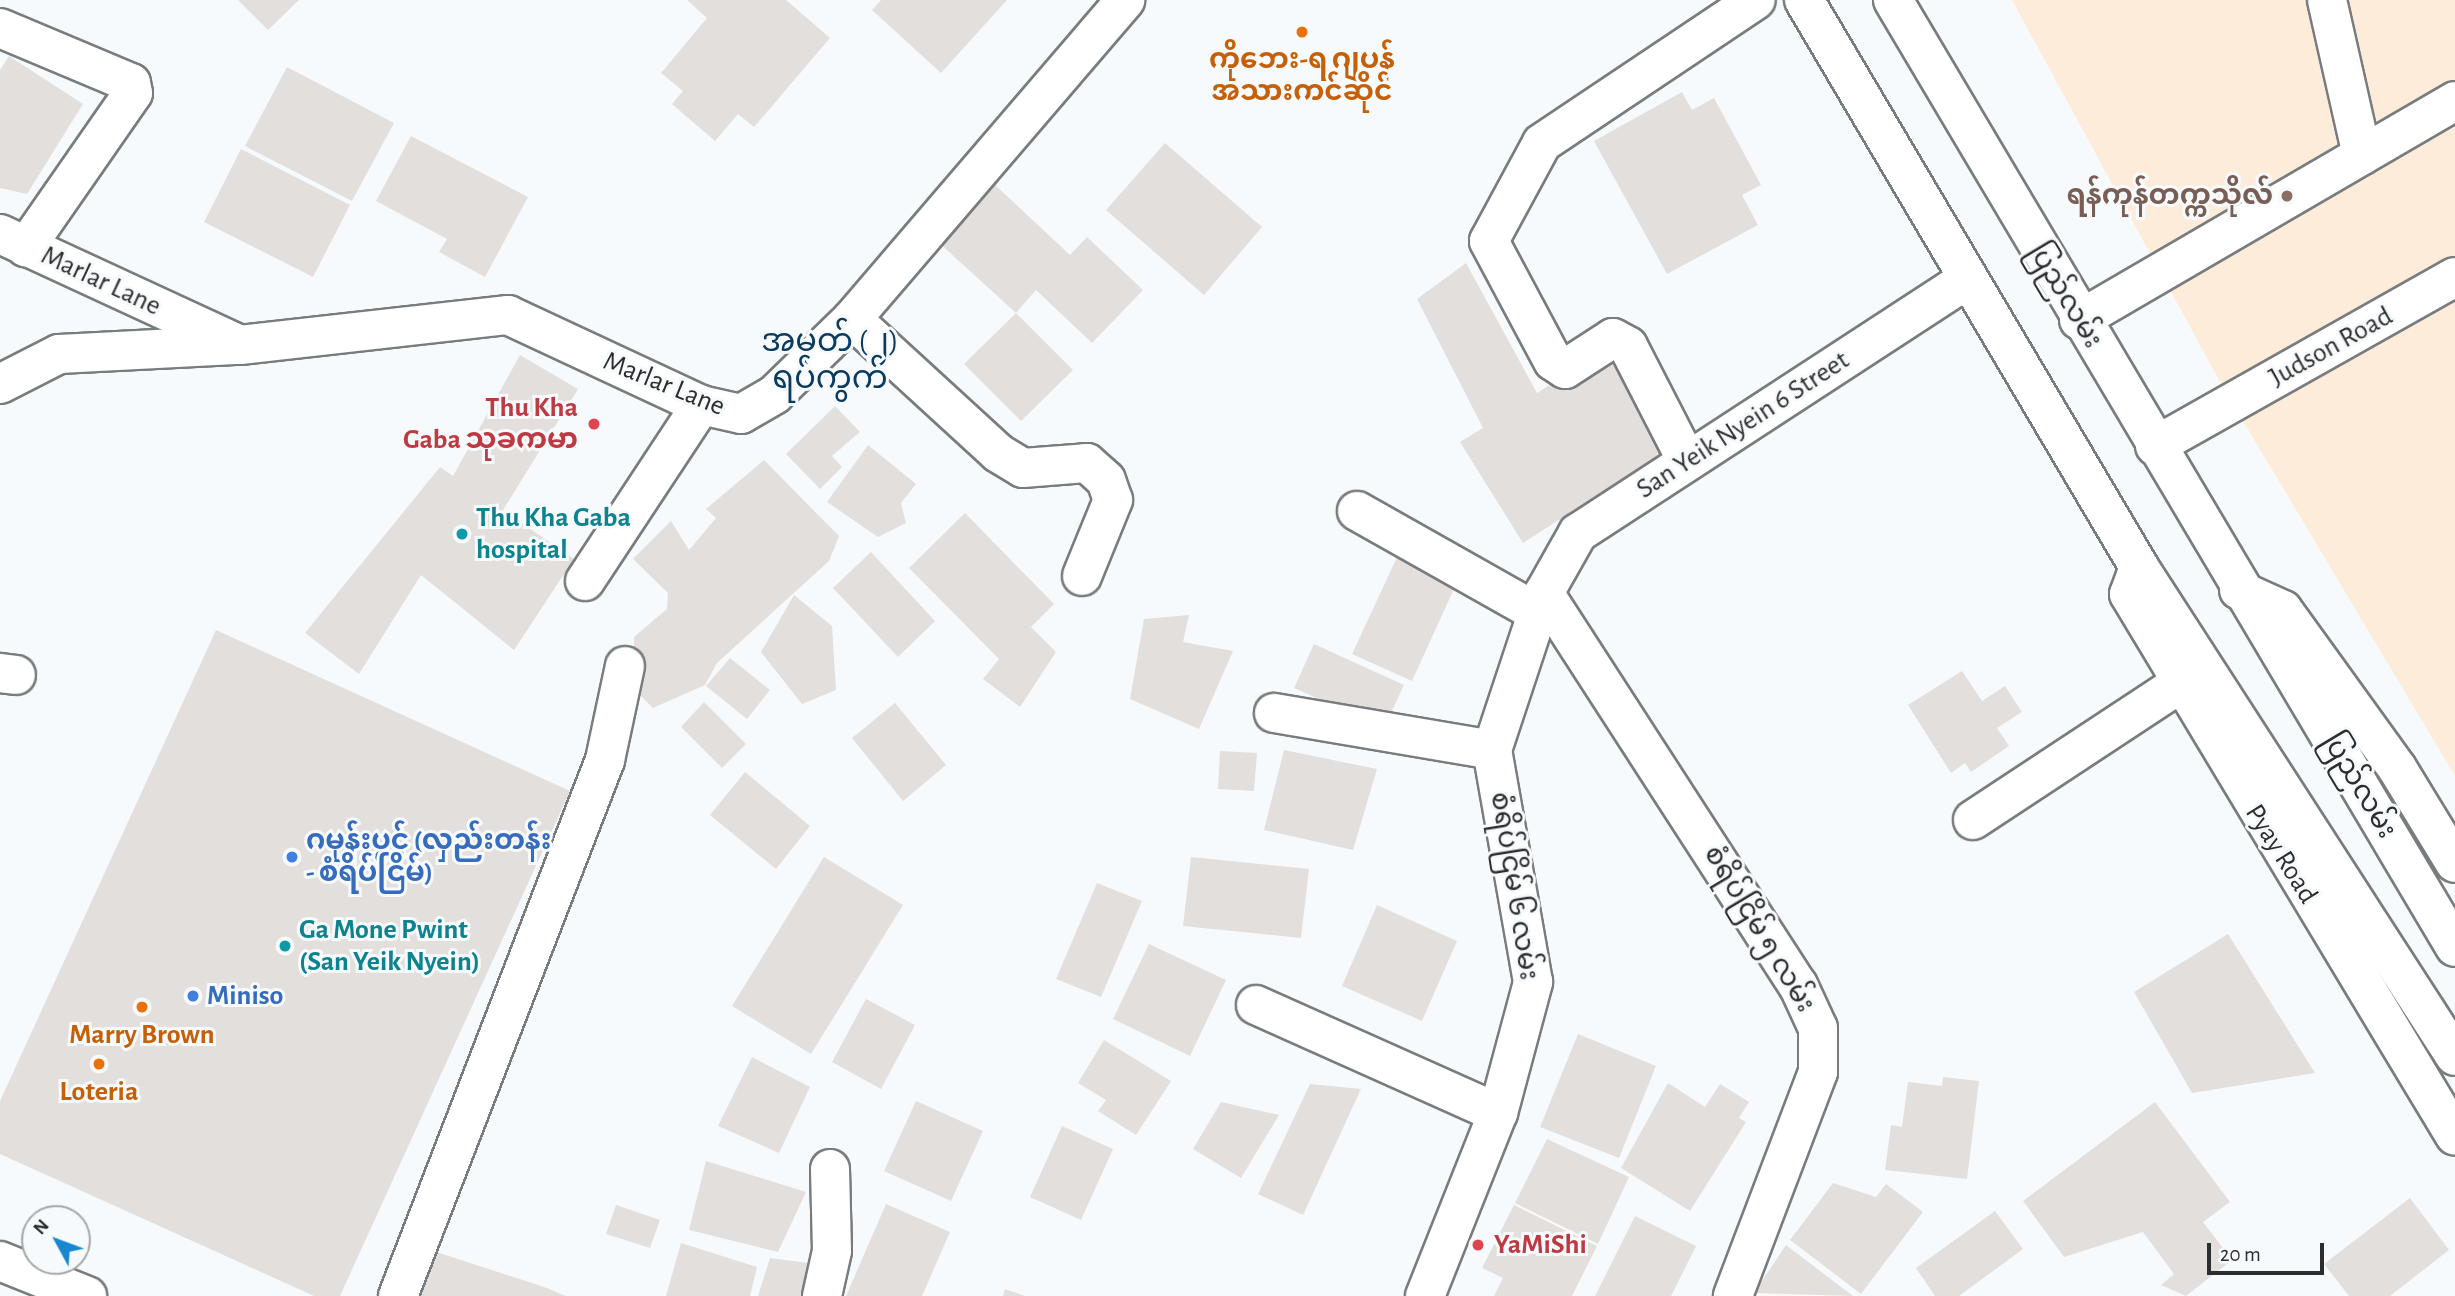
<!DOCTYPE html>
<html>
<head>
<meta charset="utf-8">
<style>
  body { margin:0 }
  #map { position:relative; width:2455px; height:1296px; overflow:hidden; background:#f7fafc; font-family:"Alegreya Sans","Noto Sans Myanmar",sans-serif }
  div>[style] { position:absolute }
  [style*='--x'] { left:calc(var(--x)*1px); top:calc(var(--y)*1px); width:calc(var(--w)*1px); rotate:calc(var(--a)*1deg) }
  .education>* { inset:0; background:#feecdb }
  .building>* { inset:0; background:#e3dfdd }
  .roads { filter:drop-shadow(2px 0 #797c7e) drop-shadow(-2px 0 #797c7e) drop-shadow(0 2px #797c7e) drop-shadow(0 -2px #797c7e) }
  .minor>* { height:38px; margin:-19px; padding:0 19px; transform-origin:19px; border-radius:19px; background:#fff }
  .major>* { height:38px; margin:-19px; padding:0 19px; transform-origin:19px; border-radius:19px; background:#fff }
  .highway>* { height:38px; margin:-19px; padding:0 19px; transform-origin:19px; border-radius:19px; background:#fff }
  .dots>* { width:19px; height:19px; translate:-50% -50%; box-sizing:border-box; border:4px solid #f7fafc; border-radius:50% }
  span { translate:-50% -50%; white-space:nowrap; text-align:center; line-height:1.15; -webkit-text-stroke:6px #f7fafc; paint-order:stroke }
  .food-label { font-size:28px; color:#c56008; font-weight:700 }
  .education-label { font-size:28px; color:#785e54; font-weight:700 }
  .right { translate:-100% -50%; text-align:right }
  .street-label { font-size:28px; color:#2c2d2e }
  .health-label { font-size:28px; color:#be3a42; font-weight:700 }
  .left { translate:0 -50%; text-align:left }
  .culture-label { font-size:28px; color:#0d838f; font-weight:700 }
  .shop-label { font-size:28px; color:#366cbe; font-weight:700 }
  .quarter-label { font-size:32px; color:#0b3c60 }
  .north { position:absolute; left:21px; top:1205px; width:70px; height:70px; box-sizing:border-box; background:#f7fafc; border:2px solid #a6a8aa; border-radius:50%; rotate:311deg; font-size:19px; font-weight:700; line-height:28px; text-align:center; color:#2c2d2e }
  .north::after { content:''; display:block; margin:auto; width:24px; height:32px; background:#1986d0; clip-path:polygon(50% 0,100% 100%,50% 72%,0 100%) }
  .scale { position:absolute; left:2207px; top:1243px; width:117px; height:32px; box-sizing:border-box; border:4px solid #2c2d2e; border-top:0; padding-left:9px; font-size:21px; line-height:24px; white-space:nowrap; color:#2c2d2e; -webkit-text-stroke:5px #f7fafc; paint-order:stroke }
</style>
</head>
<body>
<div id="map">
  <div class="education">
    <div style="clip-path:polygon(2012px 0,2455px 0,2455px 776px,2225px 391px)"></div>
  </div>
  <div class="building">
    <div style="clip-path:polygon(238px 0,299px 0,268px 30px)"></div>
    <div style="clip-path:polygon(687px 0,786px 0,830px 38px,754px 127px,738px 114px,715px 141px,672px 104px,683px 91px,661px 73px,707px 18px)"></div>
    <div style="clip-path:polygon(881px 0,1007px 0,941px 73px,872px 10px)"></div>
    <div style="clip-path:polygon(9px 56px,83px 104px,27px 194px,0 188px,0 70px)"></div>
    <div style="clip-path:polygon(287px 67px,394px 123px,352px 201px,245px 146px)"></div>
    <div style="clip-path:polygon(1682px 92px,1692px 110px,1714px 98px,1761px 185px,1742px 195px,1758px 225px,1667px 274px,1594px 141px)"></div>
    <div style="clip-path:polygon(411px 136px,528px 197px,485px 277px,439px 252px,447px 239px,376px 201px)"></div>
    <div style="clip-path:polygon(1165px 143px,1262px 227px,1204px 295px,1106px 210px)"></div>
    <div style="clip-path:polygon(241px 149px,350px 205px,313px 277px,204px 222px)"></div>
    <div style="clip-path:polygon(991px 181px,1070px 255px,1087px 237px,1143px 290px,1092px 343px,1036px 290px,1016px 313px,937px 241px)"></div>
    <div style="clip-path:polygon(1466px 263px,1537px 393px,1611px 346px,1674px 447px,1523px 543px,1460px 442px,1483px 428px,1417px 299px)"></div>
    <div style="clip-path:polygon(1016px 313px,1073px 370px,1021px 421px,964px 364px)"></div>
    <div style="clip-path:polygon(520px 355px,578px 389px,503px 510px,574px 559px,514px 650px,421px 575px,359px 674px,305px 633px,440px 467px,453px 476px)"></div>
    <div style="clip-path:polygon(835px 406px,860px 432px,832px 456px,842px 467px,820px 489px,786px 454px)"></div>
    <div style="clip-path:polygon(868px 445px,916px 484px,901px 503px,906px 523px,878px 537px,827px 502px)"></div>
    <div style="clip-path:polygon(764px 460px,839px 536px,829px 561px,717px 663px,705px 685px,653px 708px,635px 690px,634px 637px,667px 609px,668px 593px,633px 559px,671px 521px,689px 550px,716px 518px,706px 509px)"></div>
    <div style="clip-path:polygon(965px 513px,1054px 604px,1031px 627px,1056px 652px,1020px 707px,983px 679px,999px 659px,909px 568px)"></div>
    <div style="clip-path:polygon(871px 552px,935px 621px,898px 657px,833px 588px)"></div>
    <div style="clip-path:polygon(1399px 553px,1458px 580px,1412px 681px,1352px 654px)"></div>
    <div style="clip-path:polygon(794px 595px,832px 626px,836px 690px,802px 704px,761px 652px)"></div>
    <div style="clip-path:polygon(1189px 615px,1183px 642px,1233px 651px,1199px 729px,1130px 699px,1144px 619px)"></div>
    <div style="clip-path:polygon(216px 630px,570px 791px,340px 1296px,314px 1296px,0 1154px,0 1101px)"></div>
    <div style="clip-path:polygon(1314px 644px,1404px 685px,1384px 728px,1294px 688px)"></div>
    <div style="clip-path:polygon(730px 658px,770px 690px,747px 719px,706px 686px)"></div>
    <div style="clip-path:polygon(1962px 671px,1982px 701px,2005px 686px,2022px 712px,1997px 728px,2009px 746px,1971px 772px,1965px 763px,1951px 773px,1908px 705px)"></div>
    <div style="clip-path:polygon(704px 702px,746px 744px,722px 768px,681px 727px)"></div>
    <div style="clip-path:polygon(895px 703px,946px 765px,903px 801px,852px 738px)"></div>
    <div style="clip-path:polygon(1284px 750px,1377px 769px,1353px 850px,1264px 830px)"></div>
    <div style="clip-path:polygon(1220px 751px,1257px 753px,1254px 791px,1218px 789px)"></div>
    <div style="clip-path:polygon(745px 772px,810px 826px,776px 869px,710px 815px)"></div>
    <div style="clip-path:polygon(824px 857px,903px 905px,811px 1054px,732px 1006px)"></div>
    <div style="clip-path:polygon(1191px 857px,1309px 869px,1301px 938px,1183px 926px)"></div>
    <div style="clip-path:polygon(1097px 883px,1142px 901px,1101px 997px,1056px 979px)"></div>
    <div style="clip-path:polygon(1377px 905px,1457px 941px,1422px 1021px,1342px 986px)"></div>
    <div style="clip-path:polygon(2228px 934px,2315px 1073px,2192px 1093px,2134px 992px)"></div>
    <div style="clip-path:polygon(1149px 944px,1226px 980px,1190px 1056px,1113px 1019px)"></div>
    <div style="clip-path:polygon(866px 999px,915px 1025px,881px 1089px,832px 1062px)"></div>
    <div style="clip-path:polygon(1578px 1034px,1656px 1066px,1619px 1158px,1540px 1127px)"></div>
    <div style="clip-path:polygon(1104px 1040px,1171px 1081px,1136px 1135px,1098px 1111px,1106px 1100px,1078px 1083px)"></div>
    <div style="clip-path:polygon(752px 1057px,810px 1087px,779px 1153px,718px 1126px)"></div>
    <div style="clip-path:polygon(1943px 1077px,1979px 1081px,1967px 1179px,1885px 1170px,1891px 1125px,1902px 1127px,1908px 1082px,1942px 1086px)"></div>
    <div style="clip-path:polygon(1668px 1083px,1705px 1107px,1720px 1084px,1749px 1102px,1739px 1118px,1746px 1122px,1690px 1211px,1621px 1168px)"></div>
    <div style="clip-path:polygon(1310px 1084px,1361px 1089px,1303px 1215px,1258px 1194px)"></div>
    <div style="clip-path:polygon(916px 1101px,983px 1131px,951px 1201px,884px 1171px)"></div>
    <div style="clip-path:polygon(1221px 1102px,1279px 1115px,1241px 1178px,1193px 1149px)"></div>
    <div style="clip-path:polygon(2155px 1102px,2230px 1202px,2203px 1222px,2232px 1260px,2186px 1296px,2161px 1285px,2174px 1274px,2143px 1232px,2064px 1257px,2023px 1201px)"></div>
    <div style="clip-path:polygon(1062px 1126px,1113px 1149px,1081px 1220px,1030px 1197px)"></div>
    <div style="clip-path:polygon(1547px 1139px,1629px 1177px,1598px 1244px,1515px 1203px)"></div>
    <div style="clip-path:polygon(706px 1161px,806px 1192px,778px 1252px,689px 1230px)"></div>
    <div style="clip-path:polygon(1833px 1183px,1876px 1197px,1886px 1184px,1923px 1212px,1861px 1294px,1790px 1240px)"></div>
    <div style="clip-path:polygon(2410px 1198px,2449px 1250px,2390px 1296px,2349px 1296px,2324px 1264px)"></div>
    <div style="clip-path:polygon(886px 1204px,950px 1232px,922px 1296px,846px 1296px)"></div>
    <div style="clip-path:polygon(616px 1205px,660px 1220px,650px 1248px,606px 1234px)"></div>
    <div style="clip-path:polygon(1514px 1205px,1597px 1246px,1572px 1296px,1494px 1296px,1503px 1278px,1482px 1268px)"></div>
    <div style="clip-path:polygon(1995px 1211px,2023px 1249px,1959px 1296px,1935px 1296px,1916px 1268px)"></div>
    <div style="clip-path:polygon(1635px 1216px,1696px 1246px,1671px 1296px,1595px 1296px)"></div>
    <div style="clip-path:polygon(681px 1243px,757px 1267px,750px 1296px,666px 1296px)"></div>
    <div style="clip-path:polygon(1786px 1245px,1853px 1296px,1754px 1293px)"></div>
    <div style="clip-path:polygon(421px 1247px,544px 1287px,566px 1296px,403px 1296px)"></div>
    <div style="clip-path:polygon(770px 1258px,824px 1265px,818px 1296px,758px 1296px)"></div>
    <div style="clip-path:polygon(1005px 1289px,1025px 1296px,1003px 1296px)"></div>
  </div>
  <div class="roads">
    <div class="minor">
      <div style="--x:2327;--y:0;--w:159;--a:77.3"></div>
      <div style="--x:0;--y:28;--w:142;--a:22.8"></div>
      <div style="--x:131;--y:83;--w:10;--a:79"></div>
      <div style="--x:133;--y:93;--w:188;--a:124.8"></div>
      <div style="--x:0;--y:234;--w:264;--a:24.8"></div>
      <div style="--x:240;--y:345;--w:270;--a:-6.4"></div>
      <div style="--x:508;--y:315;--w:213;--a:25"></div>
      <div style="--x:701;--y:405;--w:41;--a:12.7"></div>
      <div style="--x:741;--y:414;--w:39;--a:-30"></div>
      <div style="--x:775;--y:394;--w:107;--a:-44.2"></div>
      <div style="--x:852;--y:319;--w:420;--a:-49.4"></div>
      <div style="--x:852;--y:319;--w:198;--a:42.5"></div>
      <div style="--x:998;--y:453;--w:29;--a:31"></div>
      <div style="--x:1023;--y:468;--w:64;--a:-4.5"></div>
      <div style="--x:1087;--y:463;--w:25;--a:42"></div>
      <div style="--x:1106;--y:480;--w:21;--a:71"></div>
      <div style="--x:1113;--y:500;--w:82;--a:112.2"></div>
      <div style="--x:2079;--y:320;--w:435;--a:-30.2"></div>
      <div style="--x:0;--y:384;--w:66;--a:-27"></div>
      <div style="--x:59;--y:354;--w:176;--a:-2.9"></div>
      <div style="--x:2155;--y:446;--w:344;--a:-29.4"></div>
      <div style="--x:1687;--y:461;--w:129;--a:-117.2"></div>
      <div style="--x:1628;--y:346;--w:17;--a:-152"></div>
      <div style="--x:1613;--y:338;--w:57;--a:147.1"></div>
      <div style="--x:1565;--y:369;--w:14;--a:-146"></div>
      <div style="--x:1553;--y:361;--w:136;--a:-118.1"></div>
      <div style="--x:1489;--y:241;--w:111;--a:-61.6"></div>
      <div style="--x:1542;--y:143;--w:257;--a:-33.8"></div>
      <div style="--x:1357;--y:511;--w:206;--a:29.4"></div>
      <div style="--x:585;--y:581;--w:211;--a:-56.6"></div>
      <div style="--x:1544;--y:593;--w:467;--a:57.1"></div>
      <div style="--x:1798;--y:985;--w:47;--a:65.1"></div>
      <div style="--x:1818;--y:1028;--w:44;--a:90"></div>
      <div style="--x:1818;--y:1072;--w:240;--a:110.8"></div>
      <div style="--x:0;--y:673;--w:16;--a:7"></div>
      <div style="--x:1274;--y:713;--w:221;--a:9.6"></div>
      <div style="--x:1973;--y:820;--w:247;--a:-33.4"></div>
      <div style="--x:1256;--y:1005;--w:265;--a:24.1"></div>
      <div style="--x:398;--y:1296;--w:575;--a:-68.88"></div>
      <div style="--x:605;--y:760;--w:96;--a:-78"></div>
      <div style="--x:822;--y:1296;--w:46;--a:-77.5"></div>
      <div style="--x:832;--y:1251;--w:82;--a:-91.4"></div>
      <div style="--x:1425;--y:1296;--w:197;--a:-68.3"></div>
      <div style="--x:1498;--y:1113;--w:136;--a:-75"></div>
      <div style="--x:1533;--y:982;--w:236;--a:-100"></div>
      <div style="--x:1492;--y:750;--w:165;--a:-71.7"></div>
      <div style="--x:1544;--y:593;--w:69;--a:-60.5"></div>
      <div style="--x:1578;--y:533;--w:463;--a:-33.1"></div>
    </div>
    <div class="major">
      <div style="--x:2139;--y:567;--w:29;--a:110"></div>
      <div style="--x:2129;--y:594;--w:632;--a:58.97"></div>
      <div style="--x:2239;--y:590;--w:48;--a:24.4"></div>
      <div style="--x:2283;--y:610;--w:195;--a:54.2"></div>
      <div style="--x:2397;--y:768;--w:111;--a:58.6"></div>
      <div style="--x:0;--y:1261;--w:94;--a:21.9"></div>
    </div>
    <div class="highway">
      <div style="--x:1804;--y:0;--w:659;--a:59.42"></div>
      <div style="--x:2139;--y:567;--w:582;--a:57.13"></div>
      <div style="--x:1893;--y:0;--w:1101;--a:59.31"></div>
    </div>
  </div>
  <div class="dots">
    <div style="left:1302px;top:32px;background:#e8710a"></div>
    <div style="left:2287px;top:196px;background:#8d6e63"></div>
    <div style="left:594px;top:424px;background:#e0444e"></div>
    <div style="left:462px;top:534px;background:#0f9aa8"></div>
    <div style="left:292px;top:857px;background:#3f7fe0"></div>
    <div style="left:285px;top:946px;background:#0f9aa8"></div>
    <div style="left:193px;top:996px;background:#3f7fe0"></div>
    <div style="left:142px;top:1007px;background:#e8710a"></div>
    <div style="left:99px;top:1064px;background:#e8710a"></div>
    <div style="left:1478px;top:1245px;background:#e0444e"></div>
  </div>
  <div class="food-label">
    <span style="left:1302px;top:76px">ကိုဘေး-ရ ဂျပန်<br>အသားကင်ဆိုင်</span>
    <span style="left:142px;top:1035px">Marry Brown</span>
    <span style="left:99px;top:1092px">Loteria</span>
  </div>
  <div class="education-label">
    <span class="right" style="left:2273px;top:196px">ရန်ကုန်တက္ကသိုလ်</span>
  </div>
  <div class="street-label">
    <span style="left:101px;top:281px;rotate:25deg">Marlar Lane</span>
    <span style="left:2065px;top:296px;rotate:59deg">ပြည်လမ်း</span>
    <span style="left:2331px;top:347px;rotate:-29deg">Judson Road</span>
    <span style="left:664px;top:384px;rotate:22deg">Marlar Lane</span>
    <span style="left:1743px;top:425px;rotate:-33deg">San Yeik Nyein 6 Street</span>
    <span style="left:2359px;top:786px;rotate:59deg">ပြည်လမ်း</span>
    <span style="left:2281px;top:854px;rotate:58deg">Pyay Road</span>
    <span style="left:1514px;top:886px;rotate:81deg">စံရိပ်ငြိမ် ၆ လမ်း</span>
    <span style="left:1759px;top:929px;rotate:59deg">စံရိပ်ငြိမ် ၅ လမ်း</span>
  </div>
  <div class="health-label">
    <span class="right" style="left:578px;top:424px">Thu Kha<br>Gaba သုခကမာ</span>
    <span class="left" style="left:1494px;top:1245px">YaMiShi</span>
  </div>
  <div class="culture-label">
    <span class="left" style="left:476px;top:534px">Thu Kha Gaba<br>hospital</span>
    <span class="left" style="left:299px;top:946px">Ga Mone Pwint<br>(San Yeik Nyein)</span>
  </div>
  <div class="shop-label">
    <span class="left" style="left:306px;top:857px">ဂမုန်းပွင့် (လှည်းတန်း<br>- စံရိပ်ငြိမ်)</span>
    <span class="left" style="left:207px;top:996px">Miniso</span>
  </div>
  <div class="quarter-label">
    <span style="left:830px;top:360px">အမှတ် (၂)<br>ရပ်ကွက်</span>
  </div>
  <div class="north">N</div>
  <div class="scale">20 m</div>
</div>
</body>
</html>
